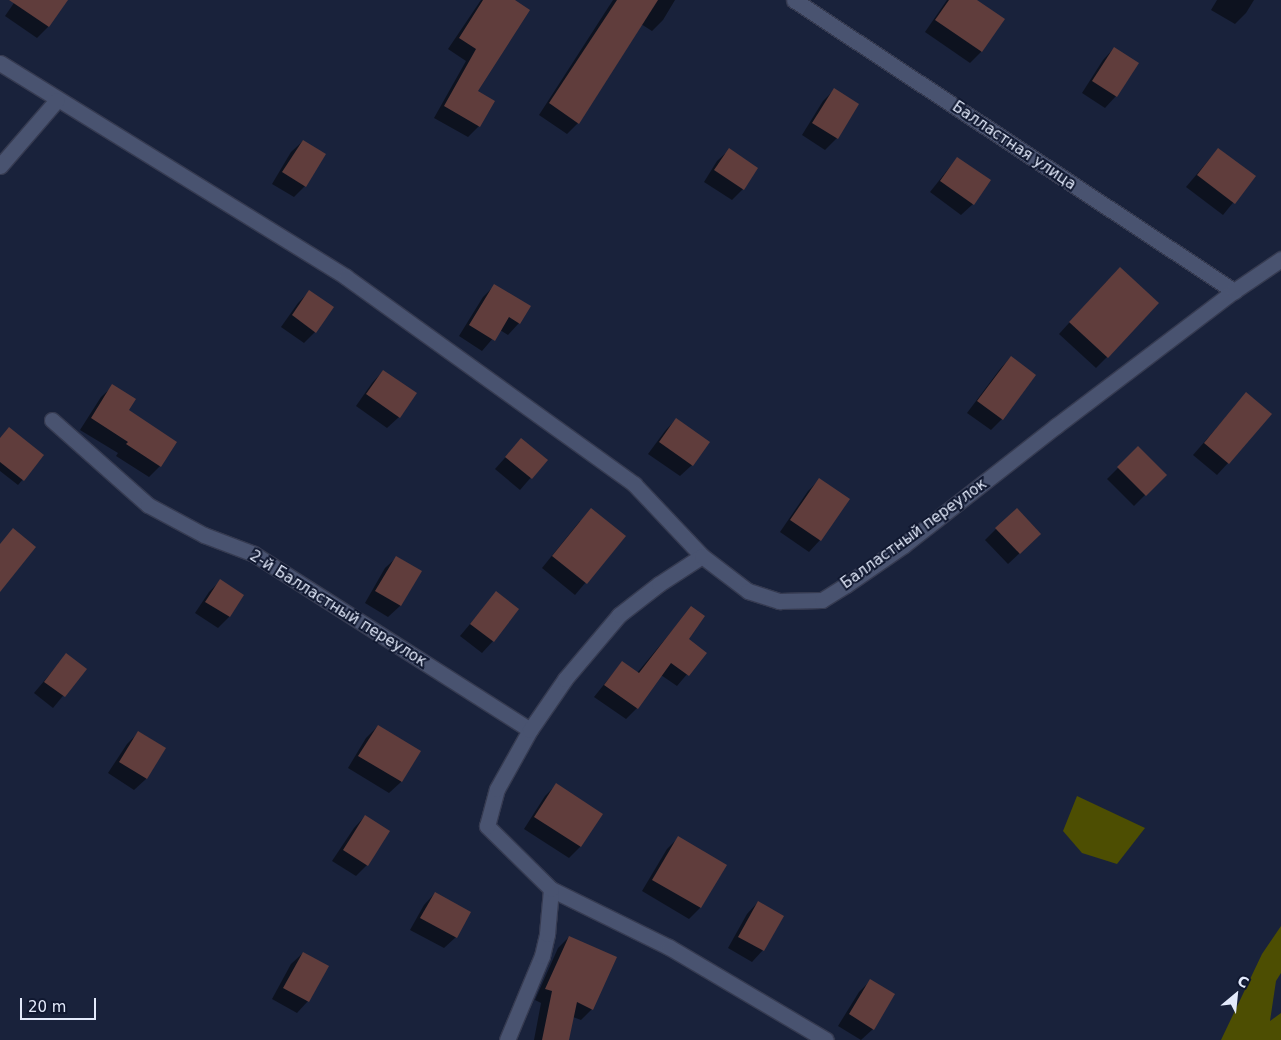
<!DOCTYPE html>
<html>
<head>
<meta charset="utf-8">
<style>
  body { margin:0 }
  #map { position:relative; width:1281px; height:1040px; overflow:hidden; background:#19223b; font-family:"DejaVu Sans",sans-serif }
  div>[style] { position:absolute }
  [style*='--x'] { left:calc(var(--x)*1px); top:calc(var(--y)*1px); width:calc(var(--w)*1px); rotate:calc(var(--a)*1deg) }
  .green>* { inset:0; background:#4d4e02 }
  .shadow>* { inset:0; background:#0007 }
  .building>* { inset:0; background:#603d3c }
  .roads { filter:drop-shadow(1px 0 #363b51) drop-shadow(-1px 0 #363b51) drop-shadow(0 1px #363b51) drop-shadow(0 -1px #363b51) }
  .minor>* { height:15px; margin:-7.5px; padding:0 7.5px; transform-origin:7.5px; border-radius:7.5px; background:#495370 }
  span { translate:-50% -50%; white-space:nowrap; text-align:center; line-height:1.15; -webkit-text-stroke:4px #101830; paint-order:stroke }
  .street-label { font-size:15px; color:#e3eafb }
  .north { position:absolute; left:1211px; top:970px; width:50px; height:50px; -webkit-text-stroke:4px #101830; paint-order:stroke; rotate:28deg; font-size:14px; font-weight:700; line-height:20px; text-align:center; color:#e3eafb }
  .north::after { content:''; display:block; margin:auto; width:18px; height:22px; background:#e3eafb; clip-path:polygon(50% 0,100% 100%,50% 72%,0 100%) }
  .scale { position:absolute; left:20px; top:998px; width:76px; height:22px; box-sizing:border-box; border:2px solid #e3eafb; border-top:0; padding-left:6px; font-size:15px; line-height:18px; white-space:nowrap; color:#e3eafb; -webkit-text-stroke:4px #101830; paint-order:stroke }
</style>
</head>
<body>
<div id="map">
  <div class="green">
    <div style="clip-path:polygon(1077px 796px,1145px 828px,1117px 864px,1082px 853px,1063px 831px)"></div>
    <div style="clip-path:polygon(1281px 926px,1281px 973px,1276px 981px,1270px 1021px,1281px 1013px,1281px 1040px,1221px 1040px,1262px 954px)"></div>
  </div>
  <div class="shadow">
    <div style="clip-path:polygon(16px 0,59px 0,64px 3px,48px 27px,37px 38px,5px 16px)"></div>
    <div style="clip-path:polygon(481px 0,512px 0,476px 92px,479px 126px,468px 137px,434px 118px,466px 61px,448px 49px)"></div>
    <div style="clip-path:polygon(613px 0,675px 0,663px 20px,652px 31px,641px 24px,578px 123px,567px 134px,539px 115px)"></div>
    <div style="clip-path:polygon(947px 0,975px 0,1003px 19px,981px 52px,970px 63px,925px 32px)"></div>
    <div style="clip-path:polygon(1217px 0,1254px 0,1246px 13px,1235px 24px,1211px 10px)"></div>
    <div style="clip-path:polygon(1114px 48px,1116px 96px,1105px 108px,1082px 93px,1103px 60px)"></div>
    <div style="clip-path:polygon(834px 90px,858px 104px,837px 138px,825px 150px,802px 135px,823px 101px)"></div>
    <div style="clip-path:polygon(303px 141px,305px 186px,294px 197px,272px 184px,291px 152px)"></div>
    <div style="clip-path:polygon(1218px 149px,1254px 177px,1223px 215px,1186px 187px)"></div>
    <div style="clip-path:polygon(729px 150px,743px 189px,732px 200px,704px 182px,717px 161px)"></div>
    <div style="clip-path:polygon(957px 158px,973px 204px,961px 215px,930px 192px)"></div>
    <div style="clip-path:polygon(1108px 280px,1107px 357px,1096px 368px,1059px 334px)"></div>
    <div style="clip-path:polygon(495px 285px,519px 323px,508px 335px,500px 330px,482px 351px,459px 336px,483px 297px)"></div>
    <div style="clip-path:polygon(309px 292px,315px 332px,304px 343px,281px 327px,298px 303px)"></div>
    <div style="clip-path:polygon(1011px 357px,1002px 419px,991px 430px,967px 413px,1000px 369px)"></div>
    <div style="clip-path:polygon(383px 371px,415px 394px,399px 417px,387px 428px,356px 406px,372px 383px)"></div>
    <div style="clip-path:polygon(113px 386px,160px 466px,149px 477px,116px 456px,118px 453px,80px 430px,101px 397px)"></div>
    <div style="clip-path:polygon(1246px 394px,1228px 463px,1217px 475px,1193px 455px)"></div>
    <div style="clip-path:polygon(676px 419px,692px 465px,680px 476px,648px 454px,665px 431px)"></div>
    <div style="clip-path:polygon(0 439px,43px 456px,18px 485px,0 471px)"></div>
    <div style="clip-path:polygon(521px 440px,546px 460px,520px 490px,495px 469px)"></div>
    <div style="clip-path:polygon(1138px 448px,1165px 475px,1134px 506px,1107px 479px)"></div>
    <div style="clip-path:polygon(819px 480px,820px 540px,809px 552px,780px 532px,808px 491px)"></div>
    <div style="clip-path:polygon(1016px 509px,1040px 534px,1008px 564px,985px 540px)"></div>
    <div style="clip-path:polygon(580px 521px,624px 537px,575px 595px,542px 568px)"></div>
    <div style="clip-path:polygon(397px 557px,420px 571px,400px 606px,388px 617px,365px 603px,385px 568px)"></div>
    <div style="clip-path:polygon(220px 581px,243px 596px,229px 617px,218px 628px,195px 613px,209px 592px)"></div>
    <div style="clip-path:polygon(496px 593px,493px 641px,482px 653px,460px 636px)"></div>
    <div style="clip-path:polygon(691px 608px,687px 639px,705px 653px,677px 686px,661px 675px,637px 708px,626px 719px,594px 697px,622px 662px,637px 673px)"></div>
    <div style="clip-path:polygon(66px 655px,85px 669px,53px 708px,34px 693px)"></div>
    <div style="clip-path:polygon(378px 726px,419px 752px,401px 782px,389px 793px,348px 768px,366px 738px)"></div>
    <div style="clip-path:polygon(139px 732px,165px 748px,146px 779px,134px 790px,108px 773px,127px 744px)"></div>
    <div style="clip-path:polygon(556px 785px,601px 814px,580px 847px,569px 858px,524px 829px,545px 796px)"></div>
    <div style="clip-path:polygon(365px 816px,367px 865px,356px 876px,332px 861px,354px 828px)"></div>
    <div style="clip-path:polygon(678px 838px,725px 865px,700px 908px,689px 919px,642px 891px,667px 849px)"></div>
    <div style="clip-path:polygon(435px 893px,456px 937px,444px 948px,410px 930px,424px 905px)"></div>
    <div style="clip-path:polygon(758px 902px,763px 950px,752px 962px,728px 948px,747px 914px)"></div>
    <div style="clip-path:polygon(569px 937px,592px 1009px,581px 1020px,573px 1017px,568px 1040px,534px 1040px,541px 1003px,535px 1000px,558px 948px)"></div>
    <div style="clip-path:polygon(303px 953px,308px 1001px,297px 1013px,272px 999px,291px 964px)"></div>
    <div style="clip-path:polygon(870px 981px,873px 1029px,861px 1040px,838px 1026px,859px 992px)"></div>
  </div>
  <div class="building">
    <div style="clip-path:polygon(9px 0,68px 0,49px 27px)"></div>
    <div style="clip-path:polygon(483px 0,515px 0,530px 10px,478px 91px,495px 101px,480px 127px,444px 106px,476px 49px,459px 38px)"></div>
    <div style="clip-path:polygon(617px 0,658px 0,579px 124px,549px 103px)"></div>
    <div style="clip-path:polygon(949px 0,977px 0,1005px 19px,982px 52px,935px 20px)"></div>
    <div style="clip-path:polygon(1114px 47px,1139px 63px,1117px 97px,1092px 81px)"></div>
    <div style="clip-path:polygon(834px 88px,859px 104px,838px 139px,812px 123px)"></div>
    <div style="clip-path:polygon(303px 140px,326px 154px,306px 187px,282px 172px)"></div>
    <div style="clip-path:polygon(729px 148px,758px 168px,744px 190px,714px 170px)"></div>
    <div style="clip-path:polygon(1218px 148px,1256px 176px,1235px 204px,1197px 175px)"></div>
    <div style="clip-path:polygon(957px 157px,991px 180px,974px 205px,940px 181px)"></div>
    <div style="clip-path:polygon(1120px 267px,1159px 303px,1108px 358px,1069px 322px)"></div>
    <div style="clip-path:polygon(494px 284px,531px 306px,520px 324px,509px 317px,495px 341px,469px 325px)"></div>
    <div style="clip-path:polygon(309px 290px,334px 307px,316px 333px,292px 315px)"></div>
    <div style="clip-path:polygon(1011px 356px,1036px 375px,1003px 420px,977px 401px)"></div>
    <div style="clip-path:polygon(383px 370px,417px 393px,400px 418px,366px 394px)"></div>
    <div style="clip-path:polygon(112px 384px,136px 399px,129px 410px,177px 442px,161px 467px,126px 444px,128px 442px,91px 418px)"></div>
    <div style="clip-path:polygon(1246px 392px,1272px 414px,1229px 464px,1204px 443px)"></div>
    <div style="clip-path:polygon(676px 418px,710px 442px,693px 466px,659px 442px)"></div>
    <div style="clip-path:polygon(9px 427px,44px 455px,24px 481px,0 462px,0 438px)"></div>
    <div style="clip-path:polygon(521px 438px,548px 460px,532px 479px,505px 457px)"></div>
    <div style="clip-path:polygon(1138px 446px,1167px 475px,1146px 496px,1117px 467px)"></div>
    <div style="clip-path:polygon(819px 478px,850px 499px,821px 541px,790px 520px)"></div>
    <div style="clip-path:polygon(591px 508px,626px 536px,587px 584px,552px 556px)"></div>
    <div style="clip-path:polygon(1017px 508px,1041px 534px,1020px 554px,995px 528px)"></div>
    <div style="clip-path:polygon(13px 528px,36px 547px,0 592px,0 544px)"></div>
    <div style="clip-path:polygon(396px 556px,422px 571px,401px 606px,375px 591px)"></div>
    <div style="clip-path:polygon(220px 579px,244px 595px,230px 617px,205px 602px)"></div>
    <div style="clip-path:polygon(496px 591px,519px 609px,494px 642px,470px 624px)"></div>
    <div style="clip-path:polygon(691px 606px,705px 616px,689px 639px,707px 653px,689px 676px,671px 663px,638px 709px,604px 685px,622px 661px,639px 673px)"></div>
    <div style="clip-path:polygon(66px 653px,87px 669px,65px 697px,44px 682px)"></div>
    <div style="clip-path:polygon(378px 725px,421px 751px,402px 782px,358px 756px)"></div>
    <div style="clip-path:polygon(138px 731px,166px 748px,147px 779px,119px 762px)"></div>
    <div style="clip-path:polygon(556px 783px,603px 814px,581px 847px,534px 817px)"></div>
    <div style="clip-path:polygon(365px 815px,390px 831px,368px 866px,343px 850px)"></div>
    <div style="clip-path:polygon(678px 836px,727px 865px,701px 908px,652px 880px)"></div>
    <div style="clip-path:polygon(435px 892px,471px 912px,457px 938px,420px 918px)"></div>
    <div style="clip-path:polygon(758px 901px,784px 916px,764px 951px,738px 937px)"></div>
    <div style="clip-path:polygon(569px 936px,617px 957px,593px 1010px,577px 1002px,569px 1040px,542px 1040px,552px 991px,545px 989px)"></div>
    <div style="clip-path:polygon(303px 952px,329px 966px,309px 1002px,283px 988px)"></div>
    <div style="clip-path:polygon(870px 979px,895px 994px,874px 1030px,849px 1014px)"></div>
  </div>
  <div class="roads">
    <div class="minor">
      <div style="--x:794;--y:0;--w:528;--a:33.48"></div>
      <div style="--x:0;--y:63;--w:407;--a:31.7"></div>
      <div style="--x:346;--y:277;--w:355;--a:35.7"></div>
      <div style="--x:634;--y:484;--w:99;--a:46.6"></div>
      <div style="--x:0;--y:166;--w:87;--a:-49.2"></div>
      <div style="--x:52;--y:420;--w:128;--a:41.5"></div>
      <div style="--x:148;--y:505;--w:64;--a:28.2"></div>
      <div style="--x:204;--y:535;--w:53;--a:20.8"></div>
      <div style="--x:254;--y:554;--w:327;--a:32.5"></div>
      <div style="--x:551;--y:889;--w:131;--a:26.2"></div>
      <div style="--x:669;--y:947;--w:182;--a:30.6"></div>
      <div style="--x:507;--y:1040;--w:91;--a:-67.4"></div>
      <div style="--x:542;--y:956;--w:23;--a:-77"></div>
      <div style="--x:547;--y:934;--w:45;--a:-84.9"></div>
      <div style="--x:551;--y:889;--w:90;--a:-135.5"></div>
      <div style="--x:487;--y:826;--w:38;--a:-75"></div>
      <div style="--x:497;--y:789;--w:68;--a:-60.8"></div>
      <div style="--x:530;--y:730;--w:62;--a:-55.5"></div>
      <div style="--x:565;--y:679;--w:84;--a:-49.8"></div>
      <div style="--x:619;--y:615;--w:51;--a:-37.8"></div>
      <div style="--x:659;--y:584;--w:51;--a:-33.1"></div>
      <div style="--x:702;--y:556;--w:58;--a:37.3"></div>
      <div style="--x:748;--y:591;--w:33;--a:18"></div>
      <div style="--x:779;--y:601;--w:43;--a:-1.3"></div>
      <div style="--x:822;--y:600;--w:28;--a:-32"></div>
      <div style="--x:846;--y:585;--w:70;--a:-34.6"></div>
      <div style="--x:904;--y:545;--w:193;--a:-38.1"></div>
      <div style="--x:1056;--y:426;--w:223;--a:-37.2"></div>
      <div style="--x:1234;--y:291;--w:57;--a:-34.2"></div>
    </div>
  </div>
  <div class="street-label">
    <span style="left:1014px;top:146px;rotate:34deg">Балластная улица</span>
    <span style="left:914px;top:534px;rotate:-36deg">Балластный переулок</span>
    <span style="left:338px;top:609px;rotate:32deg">2-й Балластный переулок</span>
  </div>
  <div class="north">С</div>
  <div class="scale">20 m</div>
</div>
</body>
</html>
